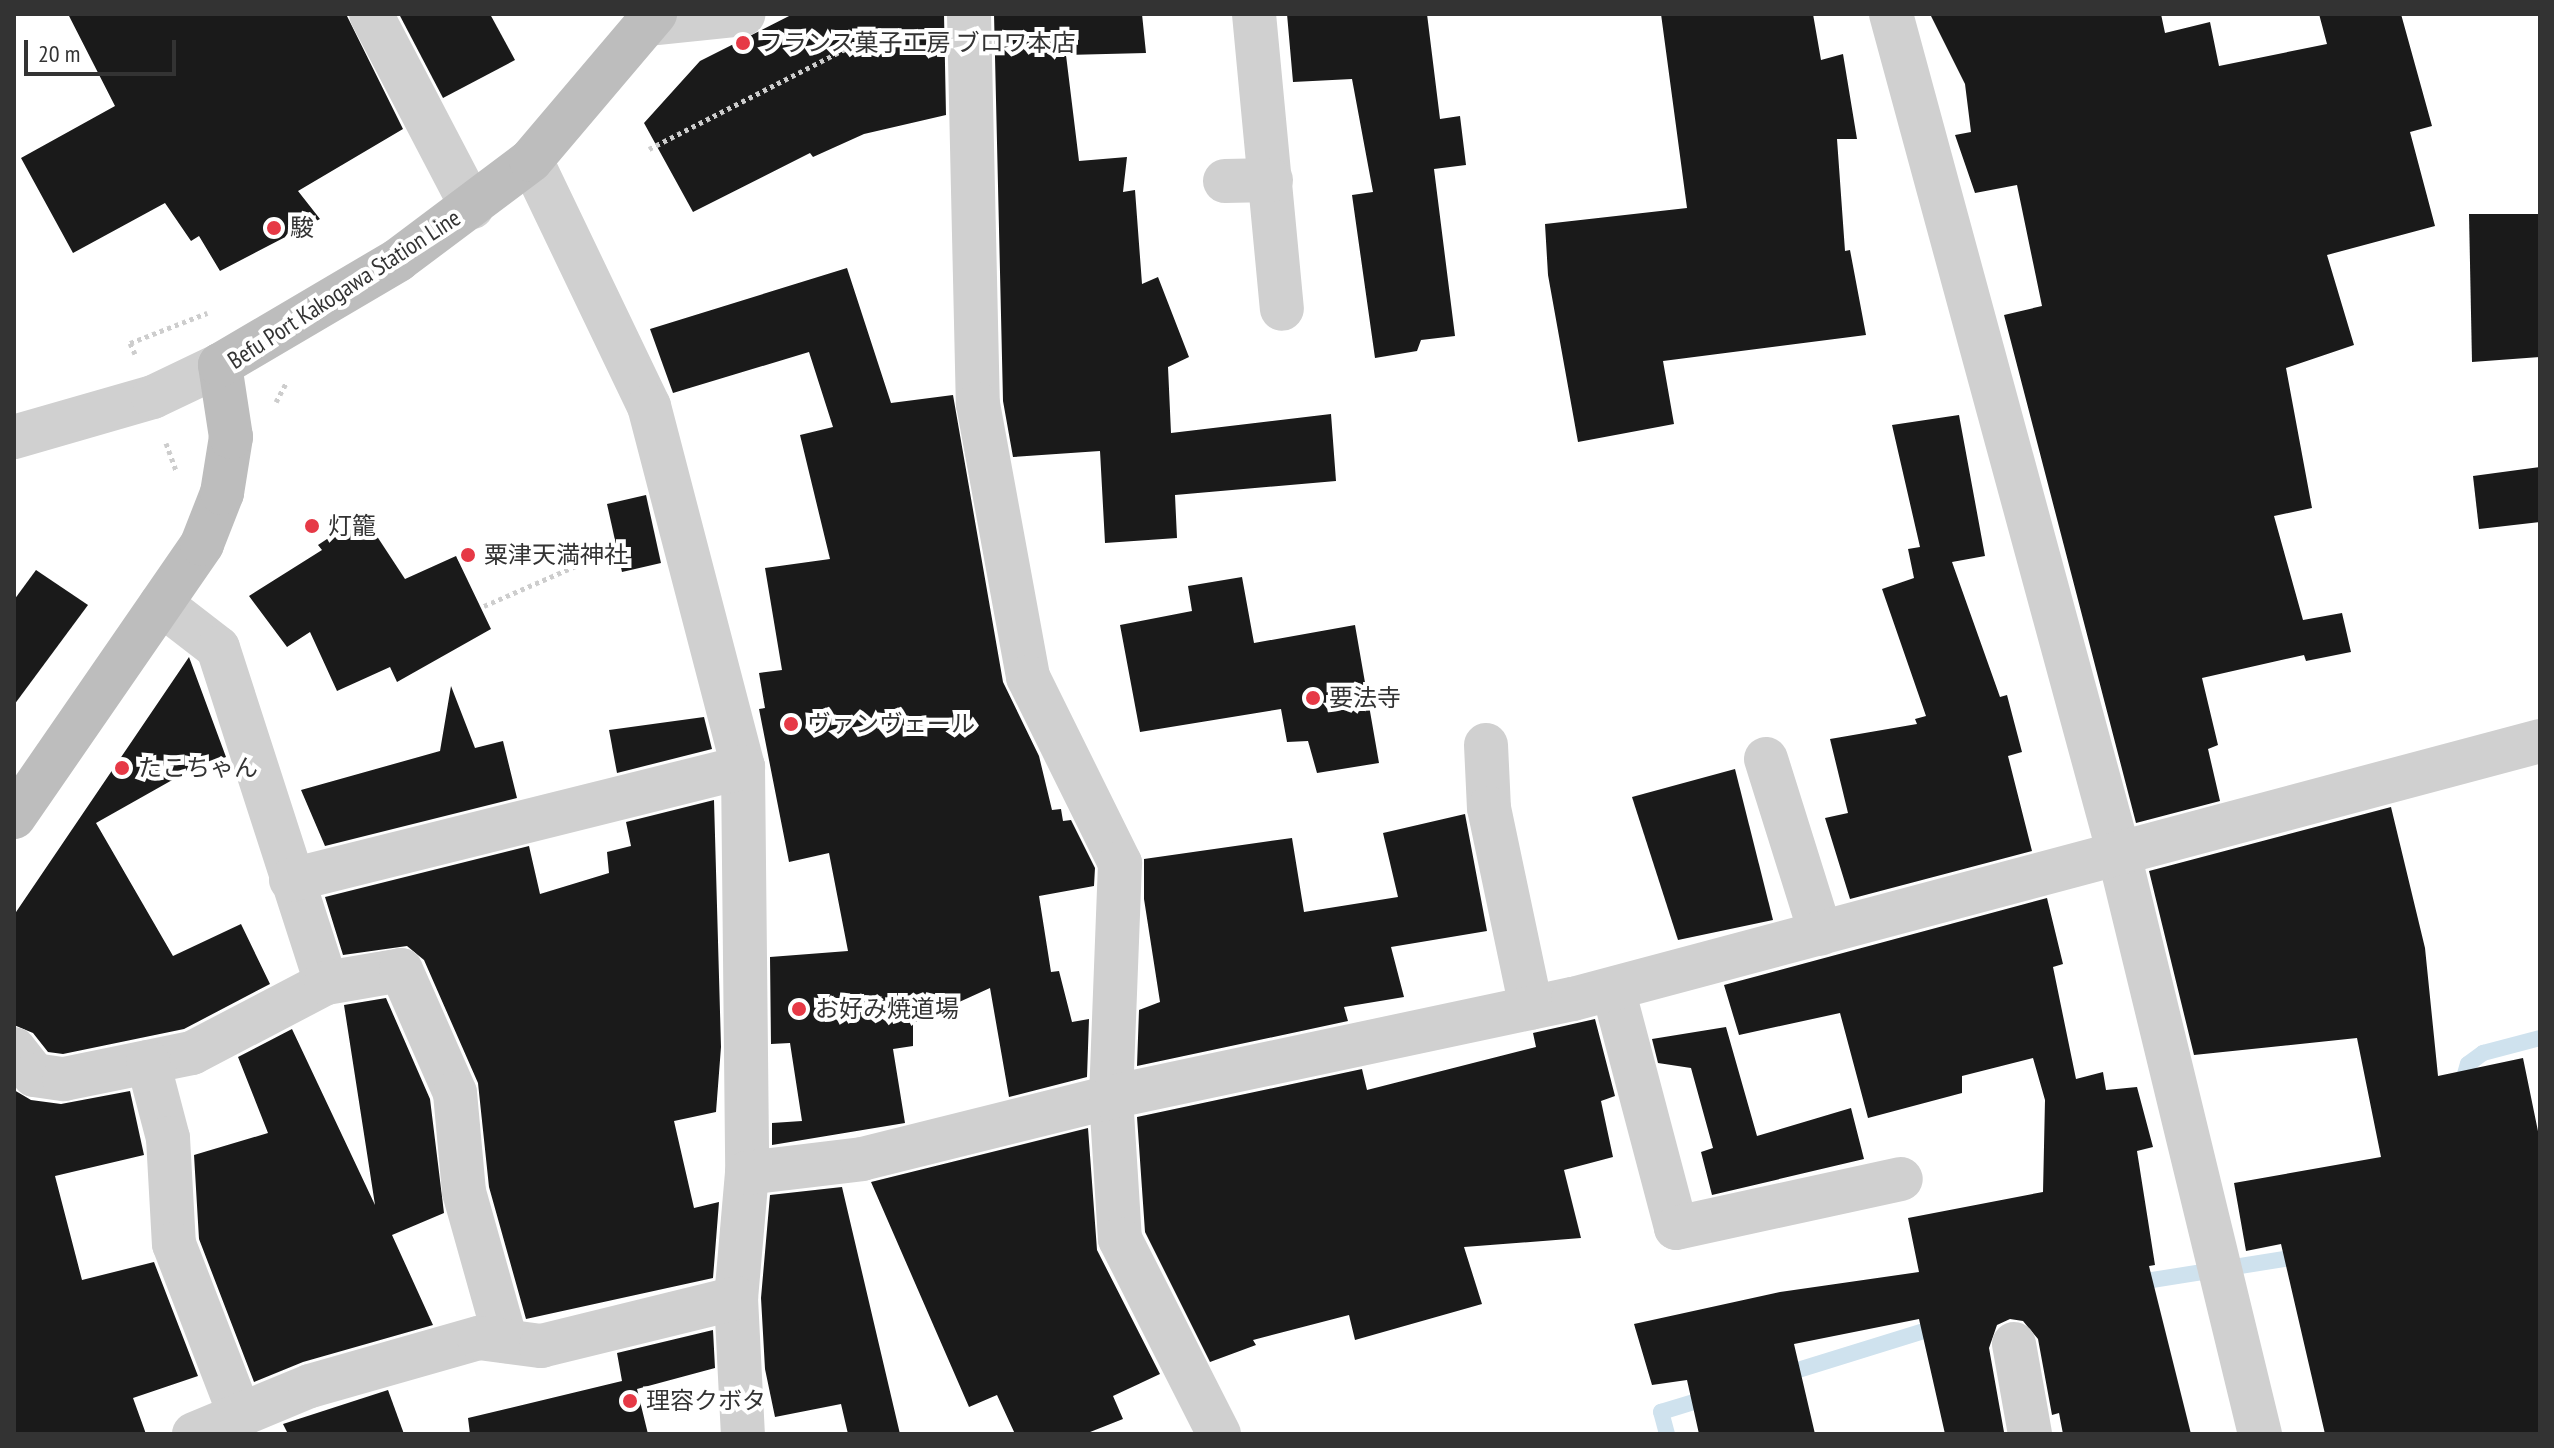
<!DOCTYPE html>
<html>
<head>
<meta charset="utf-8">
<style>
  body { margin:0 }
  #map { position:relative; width:2554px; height:1448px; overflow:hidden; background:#fff; font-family:"PT Sans Narrow","Noto Sans JP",sans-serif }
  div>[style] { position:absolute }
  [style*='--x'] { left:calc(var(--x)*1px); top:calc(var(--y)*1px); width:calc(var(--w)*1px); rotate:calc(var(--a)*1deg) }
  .stream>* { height:16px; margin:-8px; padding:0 8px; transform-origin:8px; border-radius:8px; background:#cfe2ee }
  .building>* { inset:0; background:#1a1a1a }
  .path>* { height:5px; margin-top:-2.5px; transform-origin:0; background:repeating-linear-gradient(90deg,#cdcdcd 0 4px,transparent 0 8px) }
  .minor>* { height:44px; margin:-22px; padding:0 22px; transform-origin:22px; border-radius:22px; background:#d0d0d0 }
  .tertiary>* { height:44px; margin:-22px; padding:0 22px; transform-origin:22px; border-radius:22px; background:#d0d0d0 }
  .secondary>* { height:44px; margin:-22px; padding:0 22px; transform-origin:22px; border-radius:22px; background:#bdbdbd }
  .dots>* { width:22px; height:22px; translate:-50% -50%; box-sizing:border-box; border:4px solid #fff; border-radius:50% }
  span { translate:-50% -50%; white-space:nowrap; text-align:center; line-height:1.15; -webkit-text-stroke:8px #fff; paint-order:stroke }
  .poi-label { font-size:24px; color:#333 }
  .left { translate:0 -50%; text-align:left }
  .street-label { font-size:24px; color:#333 }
  .frame { position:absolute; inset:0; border:16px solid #333; pointer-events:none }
  .scale { position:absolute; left:24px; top:40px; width:152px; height:36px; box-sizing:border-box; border:4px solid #333; border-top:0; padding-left:10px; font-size:24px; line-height:28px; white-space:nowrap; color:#333; -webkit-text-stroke:6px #fff; paint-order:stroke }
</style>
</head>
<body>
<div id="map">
  <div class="stream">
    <div style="--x:2461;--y:1088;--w:25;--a:-74"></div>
    <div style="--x:2468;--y:1064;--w:19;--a:-36"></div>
    <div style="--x:2483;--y:1053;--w:59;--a:-14.7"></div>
    <div style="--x:2133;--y:1283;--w:173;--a:-9"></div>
    <div style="--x:1782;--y:1375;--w:165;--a:-17.2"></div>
    <div style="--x:1667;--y:1434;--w:23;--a:-105"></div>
    <div style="--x:1661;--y:1412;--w:51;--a:-17"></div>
  </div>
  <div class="building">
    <div style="clip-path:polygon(68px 14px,346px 14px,403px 129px,298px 191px,320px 219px,220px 271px,199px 236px,191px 241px,165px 203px,73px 253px,21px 158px,115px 106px)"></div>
    <div style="clip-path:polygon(399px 14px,490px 14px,515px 60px,443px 98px)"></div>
    <div style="clip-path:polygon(793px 14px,944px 14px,946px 115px,864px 134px,813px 157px,810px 153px,693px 212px,644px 123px,700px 61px)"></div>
    <div style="clip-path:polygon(994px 14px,1142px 14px,1146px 53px,1066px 55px,1079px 161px,1127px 157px,1123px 192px,1135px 190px,1142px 284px,1158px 277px,1189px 357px,1168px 367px,1171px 433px,1331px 414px,1336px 481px,1175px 495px,1177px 538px,1105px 543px,1100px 451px,1013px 457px,1003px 401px)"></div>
    <div style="clip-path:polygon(1287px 14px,1427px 14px,1440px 119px,1460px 116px,1466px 165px,1434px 169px,1455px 336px,1421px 340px,1417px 351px,1375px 358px,1352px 195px,1373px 192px,1352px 79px,1293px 82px)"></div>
    <div style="clip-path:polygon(1661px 14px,1813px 14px,1821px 60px,1843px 54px,1857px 139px,1837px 139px,1845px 251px,1850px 250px,1866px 335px,1663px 361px,1674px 424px,1578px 442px,1548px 275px,1545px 224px,1687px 208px)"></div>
    <div style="clip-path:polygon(1930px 14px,2161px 14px,2165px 33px,2210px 22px,2219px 66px,2327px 44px,2319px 14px,2401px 14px,2432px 126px,2410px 132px,2435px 226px,2327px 255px,2354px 345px,2286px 368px,2312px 508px,2274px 516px,2303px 620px,2342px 613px,2351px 652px,2306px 661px,2304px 655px,2202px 678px,2218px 745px,2208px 749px,2220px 801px,2136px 823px,2004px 315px,2042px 306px,2017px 185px,1975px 193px,1955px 135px,1971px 132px,1965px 84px)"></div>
    <div style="clip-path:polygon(2469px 214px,2540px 214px,2540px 357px,2472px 362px)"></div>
    <div style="clip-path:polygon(847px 268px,891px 403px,953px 395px,1003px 682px,1039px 756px,1052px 810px,1061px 809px,1063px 821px,1071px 820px,1095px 868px,1094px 886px,1039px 896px,1051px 972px,1059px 971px,1072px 1022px,1089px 1019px,1087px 1077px,1009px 1097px,990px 988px,913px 1023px,913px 1046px,893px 1049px,905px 1123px,772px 1145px,772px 1123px,802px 1121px,790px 1043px,771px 1044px,770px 957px,848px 951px,829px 853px,789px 862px,759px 709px,765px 708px,759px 673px,782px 670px,765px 568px,830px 559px,800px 435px,833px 427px,809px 352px,673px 393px,650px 329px)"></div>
    <div style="clip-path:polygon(1959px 415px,1985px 556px,1952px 562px,2000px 697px,2007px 695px,2022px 752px,2008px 756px,2032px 851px,1850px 899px,1825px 818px,1848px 813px,1830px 739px,1917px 724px,1915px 719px,1926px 716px,1882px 589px,1914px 578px,1908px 549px,1920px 547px,1892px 425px)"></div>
    <div style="clip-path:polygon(2540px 467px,2540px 522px,2479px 529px,2473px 476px)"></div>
    <div style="clip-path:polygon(646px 495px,661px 563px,622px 572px,607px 504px)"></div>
    <div style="clip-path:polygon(363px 515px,405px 579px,456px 556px,491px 629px,397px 682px,390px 667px,337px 691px,310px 632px,287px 647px,249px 596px,322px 550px,318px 545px)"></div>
    <div style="clip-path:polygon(36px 570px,88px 605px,14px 705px,14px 600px)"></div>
    <div style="clip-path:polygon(1242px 577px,1254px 643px,1355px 625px,1379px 763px,1317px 773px,1308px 741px,1287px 742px,1281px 709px,1140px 732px,1120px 625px,1192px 611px,1188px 586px)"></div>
    <div style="clip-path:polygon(189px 657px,226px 757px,190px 770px,96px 823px,173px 956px,241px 924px,270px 984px,184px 1029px,63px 1054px,48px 1052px,33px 1033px,14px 1025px,14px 915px)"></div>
    <div style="clip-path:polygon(451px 686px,475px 748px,503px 741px,517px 798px,325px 846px,301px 790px,440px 751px)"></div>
    <div style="clip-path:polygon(704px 717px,712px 749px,617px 773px,609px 730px)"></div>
    <div style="clip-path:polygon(1735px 769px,1773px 920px,1678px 940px,1632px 797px)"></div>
    <div style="clip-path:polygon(714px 800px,721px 1047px,716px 1112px,674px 1121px,694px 1208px,719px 1202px,713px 1278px,526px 1319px,489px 1187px,478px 1083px,424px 960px,407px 946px,343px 955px,325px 897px,529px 846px,540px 894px,609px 873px,607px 852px,631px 846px,626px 822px)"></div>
    <div style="clip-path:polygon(2391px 807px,2425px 948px,2438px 1076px,2523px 1058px,2540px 1141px,2540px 1434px,2325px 1434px,2281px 1244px,2246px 1251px,2234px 1183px,2381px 1157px,2357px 1038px,2194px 1055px,2149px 871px)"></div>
    <div style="clip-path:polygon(1465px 814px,1487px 931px,1391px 947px,1404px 997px,1344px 1007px,1348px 1021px,1137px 1066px,1139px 1010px,1160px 1002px,1144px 899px,1144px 859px,1292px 838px,1304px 912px,1398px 897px,1383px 833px)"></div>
    <div style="clip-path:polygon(2047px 898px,2063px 964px,2053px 967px,2076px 1079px,2103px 1072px,2106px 1090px,2137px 1087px,2153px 1147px,2137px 1151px,2155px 1265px,2149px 1266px,2191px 1434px,2063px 1434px,2059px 1413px,2052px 1415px,2038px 1339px,2023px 1321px,2010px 1319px,1997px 1325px,1989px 1348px,2004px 1432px,1945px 1434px,1919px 1319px,1794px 1344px,1815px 1434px,1699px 1434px,1687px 1380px,1652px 1385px,1634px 1324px,1780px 1292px,1919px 1272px,1908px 1218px,2043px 1192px,2045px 1100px,2033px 1058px,1962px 1076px,1962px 1093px,1868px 1118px,1840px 1013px,1739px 1035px,1724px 985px)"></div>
    <div style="clip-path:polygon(386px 998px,430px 1099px,444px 1213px,392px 1235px,433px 1325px,303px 1362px,254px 1382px,199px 1239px,194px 1155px,268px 1133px,238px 1057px,292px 1029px,375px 1205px,344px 1005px)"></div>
    <div style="clip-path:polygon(1595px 1019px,1615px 1096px,1601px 1101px,1613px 1157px,1564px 1170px,1581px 1238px,1464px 1247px,1482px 1304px,1355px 1340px,1349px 1315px,1253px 1340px,1256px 1345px,1210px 1362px,1145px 1232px,1137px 1117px,1362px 1069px,1367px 1090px,1536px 1047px,1533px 1033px)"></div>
    <div style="clip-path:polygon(1726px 1027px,1757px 1136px,1851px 1108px,1864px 1159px,1712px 1195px,1701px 1152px,1713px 1148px,1691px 1068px,1658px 1063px,1652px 1039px)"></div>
    <div style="clip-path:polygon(14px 1090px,31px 1100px,61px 1104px,130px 1091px,144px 1155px,55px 1176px,82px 1280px,154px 1262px,198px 1376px,133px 1398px,146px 1434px,14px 1434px)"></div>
    <div style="clip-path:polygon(1088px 1128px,1097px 1250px,1160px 1374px,1113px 1396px,1123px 1419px,1085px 1434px,1015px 1434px,997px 1395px,969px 1407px,871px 1182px)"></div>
    <div style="clip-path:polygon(842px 1187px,900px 1434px,848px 1434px,841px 1404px,775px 1417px,765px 1369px,761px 1298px,770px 1195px)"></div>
    <div style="clip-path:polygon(713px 1330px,715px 1368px,637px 1389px,648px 1434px,470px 1434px,468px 1418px,622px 1381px,617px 1353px)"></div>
    <div style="clip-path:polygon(388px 1390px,404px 1434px,288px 1434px,283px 1424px)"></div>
  </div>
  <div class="path">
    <div style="--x:649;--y:149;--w:220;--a:-27"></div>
    <div style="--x:845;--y:49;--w:78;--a:-14"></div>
    <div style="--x:135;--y:354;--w:12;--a:-114"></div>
    <div style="--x:130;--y:343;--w:83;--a:-21.3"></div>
    <div style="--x:276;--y:402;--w:21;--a:-62"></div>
    <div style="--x:166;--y:443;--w:30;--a:70"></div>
    <div style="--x:484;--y:606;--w:145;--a:-23.6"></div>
  </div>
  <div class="minor">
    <div style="--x:371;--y:14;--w:218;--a:62.4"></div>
    <div style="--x:969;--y:14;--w:390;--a:88.7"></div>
    <div style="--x:978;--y:404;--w:278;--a:79.6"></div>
    <div style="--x:1028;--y:677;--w:208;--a:63.7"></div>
    <div style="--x:1120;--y:863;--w:234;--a:92.2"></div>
    <div style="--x:1111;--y:1097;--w:142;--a:86.4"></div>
    <div style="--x:1120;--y:1239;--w:219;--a:63.1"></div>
    <div style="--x:1254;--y:14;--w:296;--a:84.6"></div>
    <div style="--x:1891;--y:14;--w:870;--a:74.81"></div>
    <div style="--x:2119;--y:854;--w:597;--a:76.34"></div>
    <div style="--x:647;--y:24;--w:97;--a:-5.9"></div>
    <div style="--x:531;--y:160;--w:273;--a:64.4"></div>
    <div style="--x:649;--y:406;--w:373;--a:75.4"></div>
    <div style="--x:743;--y:767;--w:406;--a:89.4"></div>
    <div style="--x:747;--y:1173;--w:125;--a:95"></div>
    <div style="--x:736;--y:1298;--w:136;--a:87.1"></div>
    <div style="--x:1225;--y:181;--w:46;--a:-1.2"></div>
    <div style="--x:161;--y:604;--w:72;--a:37.7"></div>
    <div style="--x:218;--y:648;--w:352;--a:72.1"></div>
    <div style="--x:1486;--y:745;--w:63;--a:87.3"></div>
    <div style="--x:1489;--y:808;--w:204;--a:78.1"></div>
    <div style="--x:1766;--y:759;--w:183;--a:72.6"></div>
    <div style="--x:291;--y:880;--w:466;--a:-14"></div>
    <div style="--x:1613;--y:989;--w:247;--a:75.2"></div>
    <div style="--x:1676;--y:1228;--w:230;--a:-12.3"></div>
    <div style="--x:14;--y:1049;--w:33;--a:52"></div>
    <div style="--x:34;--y:1075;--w:30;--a:8"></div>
    <div style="--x:64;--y:1079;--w:131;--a:-11.5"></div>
    <div style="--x:192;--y:1053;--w:151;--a:-27.6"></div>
    <div style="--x:326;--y:983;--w:76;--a:-9.8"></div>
    <div style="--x:401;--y:970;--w:134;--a:66.3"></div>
    <div style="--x:455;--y:1093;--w:99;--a:84.8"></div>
    <div style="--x:464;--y:1192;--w:155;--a:74.3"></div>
    <div style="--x:148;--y:1062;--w:79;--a:75.3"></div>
    <div style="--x:168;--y:1138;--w:106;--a:86.8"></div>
    <div style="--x:174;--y:1244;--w:183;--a:68.9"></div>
    <div style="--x:747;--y:1173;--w:116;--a:-6.9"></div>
    <div style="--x:862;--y:1159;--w:257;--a:-14"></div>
    <div style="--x:1111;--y:1097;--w:472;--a:-12"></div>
    <div style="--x:1573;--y:999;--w:1001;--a:-14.94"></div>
    <div style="--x:2014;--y:1344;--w:91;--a:79.9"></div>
    <div style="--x:194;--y:1434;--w:126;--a:-22.5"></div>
    <div style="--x:310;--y:1386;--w:176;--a:-15.9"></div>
    <div style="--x:479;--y:1338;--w:63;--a:7.4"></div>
    <div style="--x:541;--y:1346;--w:201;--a:-13.8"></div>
  </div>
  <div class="tertiary">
    <div style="--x:14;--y:437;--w:145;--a:-16.1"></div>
    <div style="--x:153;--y:397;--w:74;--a:-25.5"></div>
  </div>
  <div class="secondary">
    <div style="--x:14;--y:817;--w:331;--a:-55.4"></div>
    <div style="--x:202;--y:544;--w:55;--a:-68.6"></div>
    <div style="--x:222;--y:493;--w:57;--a:-80.9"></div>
    <div style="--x:231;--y:437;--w:73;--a:-98.7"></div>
    <div style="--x:220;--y:365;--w:207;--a:-30.5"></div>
    <div style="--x:398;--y:260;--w:166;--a:-36.9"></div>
    <div style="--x:531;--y:160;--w:192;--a:-49.7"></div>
  </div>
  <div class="dots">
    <div style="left:743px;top:43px;background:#e63946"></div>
    <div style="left:274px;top:228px;background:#e63946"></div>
    <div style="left:312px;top:526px;background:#e63946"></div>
    <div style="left:468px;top:555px;background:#e63946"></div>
    <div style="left:1313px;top:698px;background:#e63946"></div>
    <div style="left:791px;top:724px;background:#e63946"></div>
    <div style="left:122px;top:768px;background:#e63946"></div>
    <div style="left:799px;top:1009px;background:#e63946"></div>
    <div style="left:630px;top:1401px;background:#e63946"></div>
  </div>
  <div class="poi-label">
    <span class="left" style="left:759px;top:43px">フランス菓子工房 ブロワ本店</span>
    <span class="left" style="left:290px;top:228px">駿</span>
    <span class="left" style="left:328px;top:526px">灯籠</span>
    <span class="left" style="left:484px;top:555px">粟津天満神社</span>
    <span class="left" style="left:1329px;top:698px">要法寺</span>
    <span class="left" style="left:807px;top:724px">ヴァンヴェール</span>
    <span class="left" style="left:138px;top:768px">たこちゃん</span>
    <span class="left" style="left:815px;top:1009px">お好み焼道場</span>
    <span class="left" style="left:646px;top:1401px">理容クボタ</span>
  </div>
  <div class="street-label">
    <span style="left:344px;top:289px;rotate:-33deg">Befu Port Kakogawa Station Line</span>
  </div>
  <div class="frame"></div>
  <div class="scale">20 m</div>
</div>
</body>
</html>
